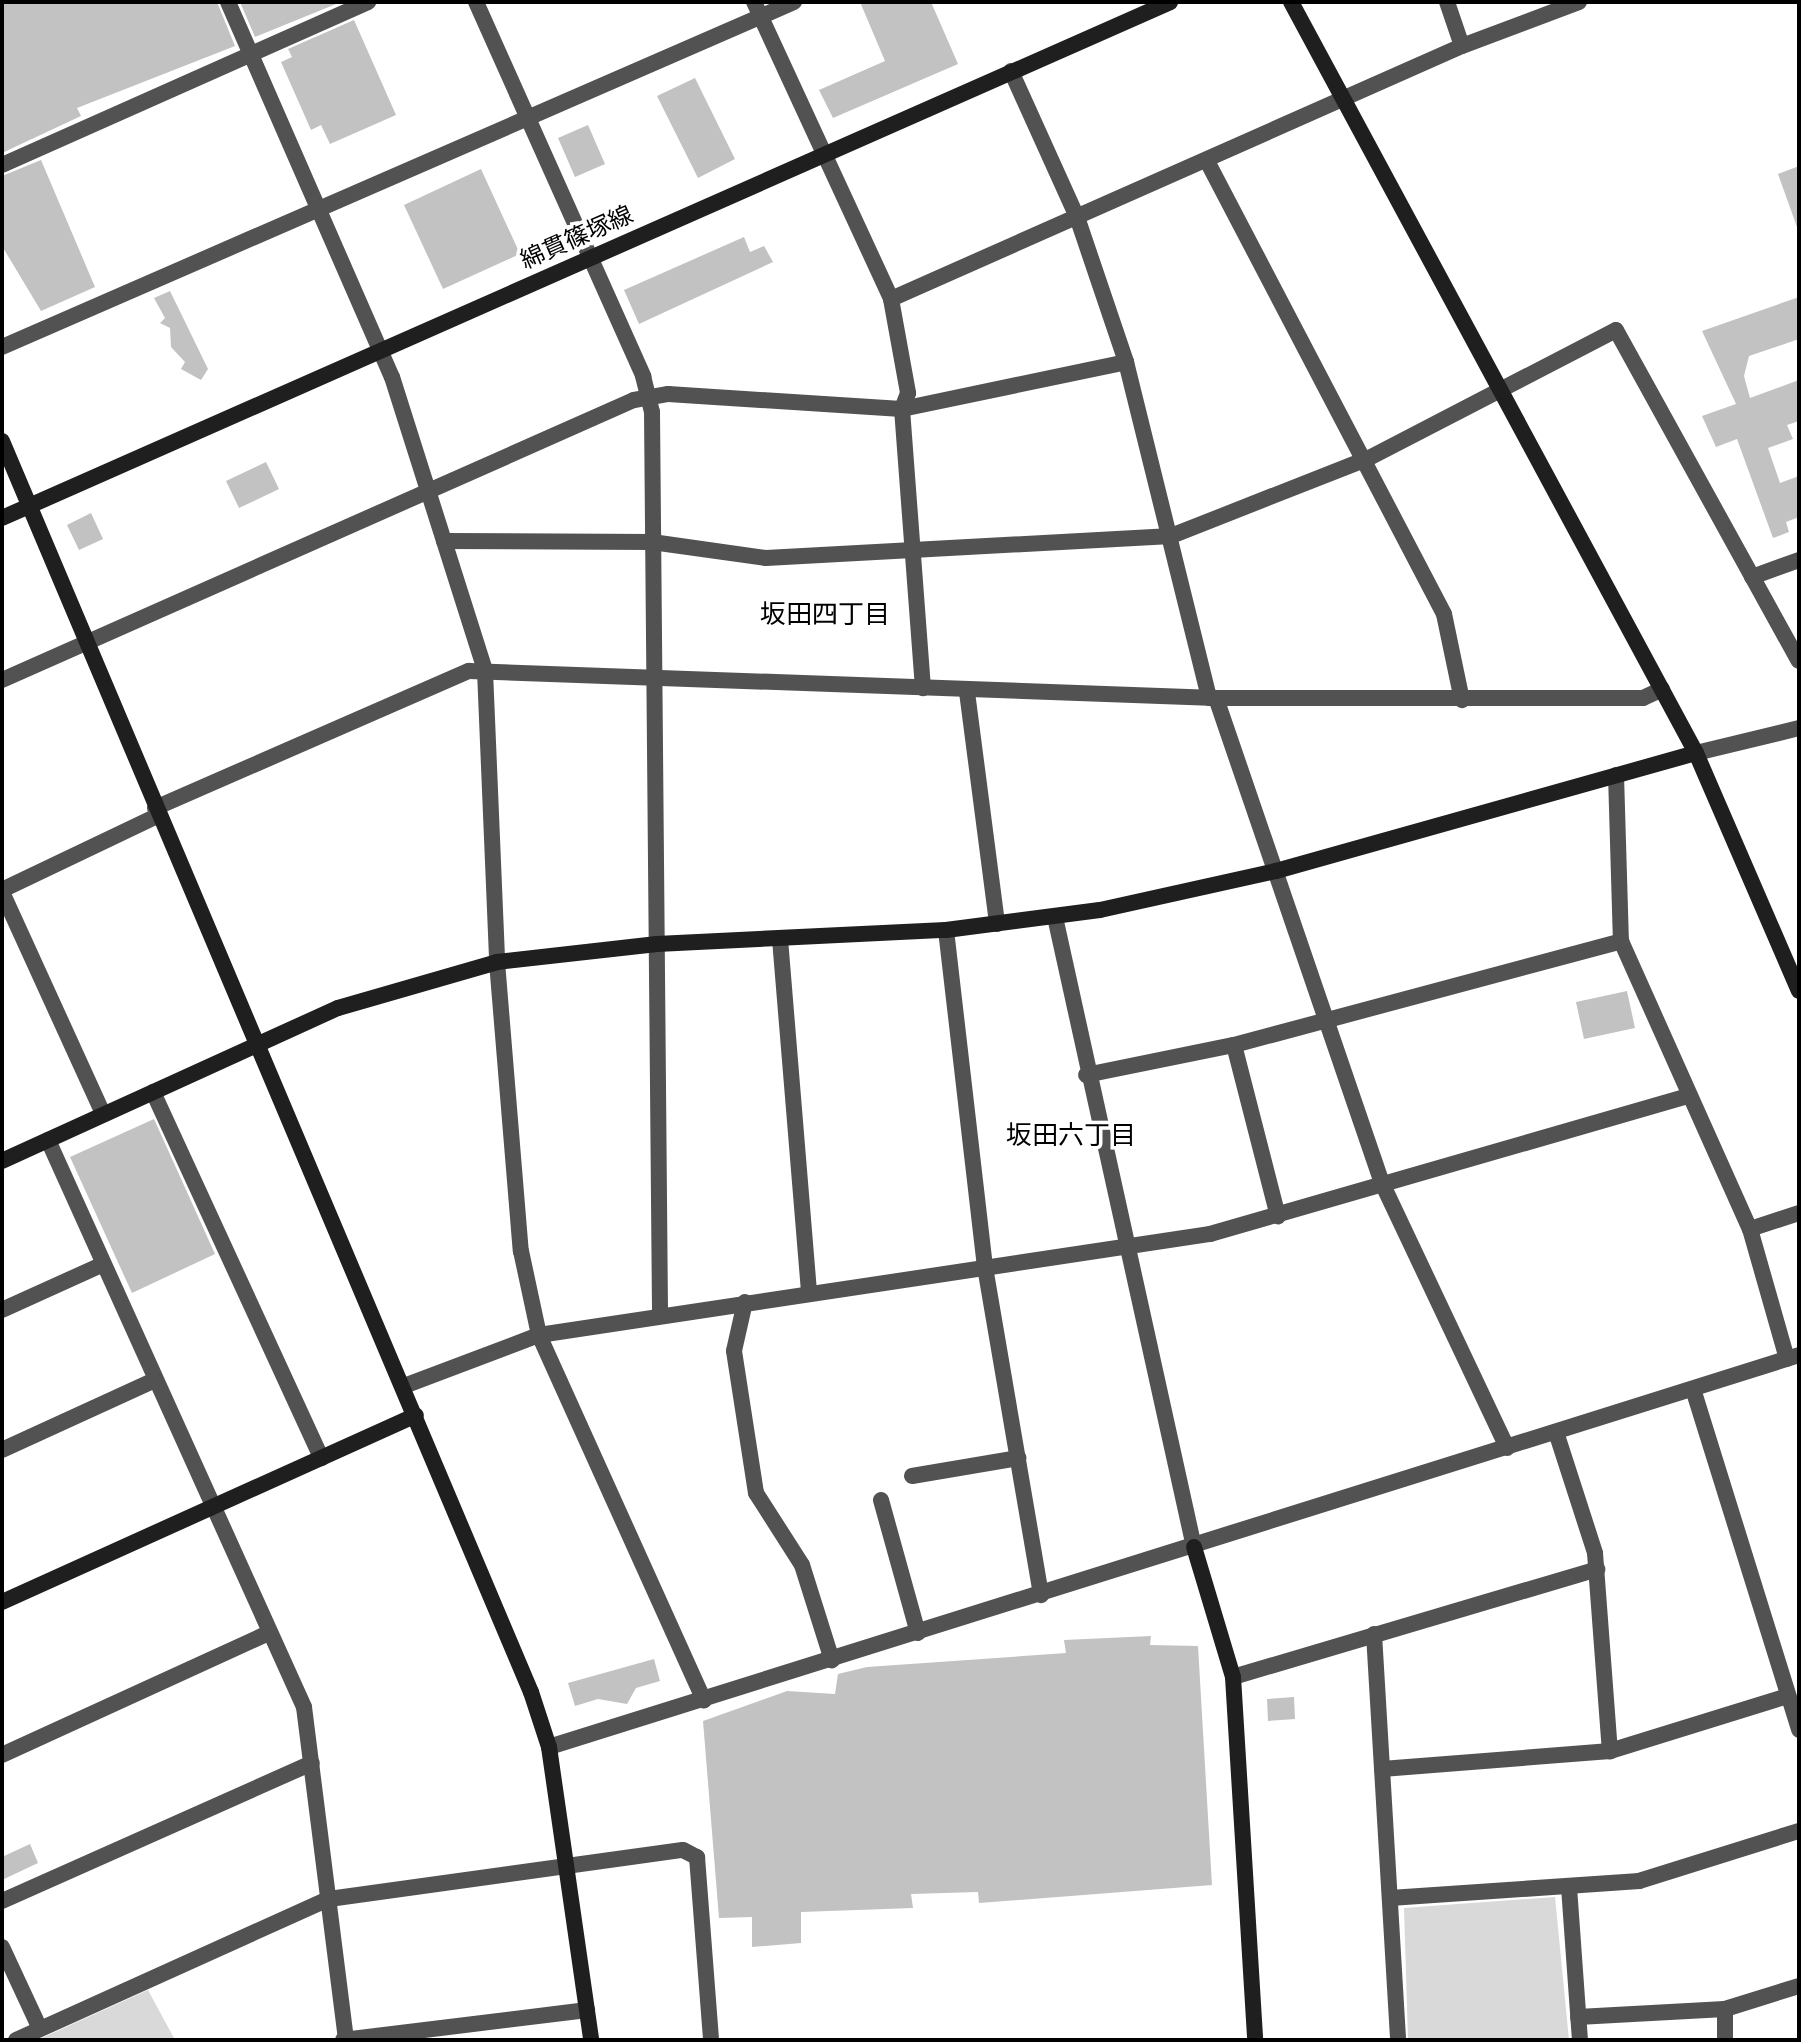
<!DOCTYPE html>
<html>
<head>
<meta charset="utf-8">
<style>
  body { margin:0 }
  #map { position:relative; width:1801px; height:2042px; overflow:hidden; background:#fff; font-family:"Varela Round","Noto Sans JP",sans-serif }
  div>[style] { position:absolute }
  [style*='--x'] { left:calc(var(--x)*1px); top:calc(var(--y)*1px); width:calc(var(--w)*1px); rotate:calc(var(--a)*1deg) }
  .green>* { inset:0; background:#d9d9d9 }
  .building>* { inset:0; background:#c2c2c2 }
  .street>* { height:16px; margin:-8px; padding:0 8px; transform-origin:8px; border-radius:8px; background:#525252 }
  .secondary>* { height:16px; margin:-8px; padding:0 8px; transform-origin:8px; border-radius:8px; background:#1f1f1f }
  span { translate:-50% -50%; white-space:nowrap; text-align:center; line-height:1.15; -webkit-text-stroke:7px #fff; paint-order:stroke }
  .street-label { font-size:24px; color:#000 }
  .neighbourhood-label { font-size:26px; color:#000 }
  .frame { position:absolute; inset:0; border:4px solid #000; pointer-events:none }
</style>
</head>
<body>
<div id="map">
  <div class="green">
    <div style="clip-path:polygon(1555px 1897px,1569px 2040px,1408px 2040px,1404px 1908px)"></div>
    <div style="clip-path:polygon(148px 1990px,175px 2040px,38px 2040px,44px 2037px)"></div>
  </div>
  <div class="building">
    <div style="clip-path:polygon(2px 2px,217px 2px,235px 46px,77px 108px,81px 116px,2px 153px)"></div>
    <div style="clip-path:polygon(240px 2px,341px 2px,255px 37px)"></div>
    <div style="clip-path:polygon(860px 2px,931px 2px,958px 64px,833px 118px,819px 90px,885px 61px)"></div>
    <div style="clip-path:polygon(354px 20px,396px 115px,330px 144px,321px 125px,311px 130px,281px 62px,292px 57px,288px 49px)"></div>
    <div style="clip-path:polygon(695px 78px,735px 159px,698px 178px,657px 96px)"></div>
    <div style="clip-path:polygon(588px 125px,605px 164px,575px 177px,558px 138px)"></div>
    <div style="clip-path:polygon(41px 160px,95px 287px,41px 311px,2px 246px,2px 176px)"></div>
    <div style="clip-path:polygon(1799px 166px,1799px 226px,1797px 227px,1778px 174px)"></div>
    <div style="clip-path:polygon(481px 169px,520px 254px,443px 289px,404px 205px)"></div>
    <div style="clip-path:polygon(744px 237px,750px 252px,764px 246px,773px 262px,639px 324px,624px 290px)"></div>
    <div style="clip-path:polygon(170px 291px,208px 369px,201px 380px,181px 369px,185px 362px,171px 347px,170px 328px,160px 323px,165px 318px,154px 298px)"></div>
    <div style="clip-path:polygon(1799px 297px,1799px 339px,1749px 356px,1744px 376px,1750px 398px,1799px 380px,1799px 421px,1787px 425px,1793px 439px,1768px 448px,1780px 483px,1799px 476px,1799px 517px,1786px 522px,1789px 532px,1773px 538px,1737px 439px,1716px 447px,1702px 416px,1736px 404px,1702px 331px)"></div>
    <div style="clip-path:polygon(266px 462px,279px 489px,239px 508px,226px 481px)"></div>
    <div style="clip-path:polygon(91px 513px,103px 539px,79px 550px,67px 525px)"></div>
    <div style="clip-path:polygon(1627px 991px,1635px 1028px,1584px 1039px,1576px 1002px)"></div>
    <div style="clip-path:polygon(154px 1119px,215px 1254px,132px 1293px,70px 1157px)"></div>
    <div style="clip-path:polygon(1151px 1636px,1150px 1645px,1198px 1646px,1212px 1885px,979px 1903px,978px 1892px,911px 1894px,913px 1908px,801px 1912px,801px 1943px,752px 1947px,752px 1917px,719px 1918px,703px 1721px,787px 1691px,835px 1694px,838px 1674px,867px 1667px,1066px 1653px,1064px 1640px)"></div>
    <div style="clip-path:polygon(654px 1659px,660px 1681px,636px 1688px,627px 1704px,598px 1699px,575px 1706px,568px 1683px)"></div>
    <div style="clip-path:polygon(1294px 1697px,1295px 1719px,1268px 1721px,1267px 1699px)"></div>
    <div style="clip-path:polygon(30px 1844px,38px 1863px,2px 1880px,2px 1857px)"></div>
  </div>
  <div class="street">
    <div style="--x:228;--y:2;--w:409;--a:66.4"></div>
    <div style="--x:392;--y:377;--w:308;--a:72.4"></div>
    <div style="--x:485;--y:671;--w:291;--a:87.6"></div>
    <div style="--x:497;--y:962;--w:290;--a:85.3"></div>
    <div style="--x:521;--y:1251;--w:86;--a:77.9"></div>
    <div style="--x:539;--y:1335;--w:401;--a:65.7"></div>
    <div style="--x:476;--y:2;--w:410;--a:65.9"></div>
    <div style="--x:643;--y:376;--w:37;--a:76"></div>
    <div style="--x:652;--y:412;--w:902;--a:89.49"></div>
    <div style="--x:754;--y:2;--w:327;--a:65.2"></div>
    <div style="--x:891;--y:299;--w:96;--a:79.7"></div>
    <div style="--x:908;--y:393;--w:17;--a:111"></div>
    <div style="--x:902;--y:409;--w:280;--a:85.7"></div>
    <div style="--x:1447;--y:2;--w:46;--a:71.2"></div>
    <div style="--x:1011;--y:71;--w:160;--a:65.7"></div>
    <div style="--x:1077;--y:217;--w:153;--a:71.3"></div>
    <div style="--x:1126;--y:362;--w:346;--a:76.1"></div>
    <div style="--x:1207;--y:161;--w:511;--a:62.38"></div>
    <div style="--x:1444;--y:614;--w:88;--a:78.2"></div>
    <div style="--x:2;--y:165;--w:401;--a:-24"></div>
    <div style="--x:891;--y:299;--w:625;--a:-23.9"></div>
    <div style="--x:1462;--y:46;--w:125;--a:-20.6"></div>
    <div style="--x:2;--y:347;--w:864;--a:-23.54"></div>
    <div style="--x:444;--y:541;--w:208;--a:0.3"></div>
    <div style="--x:652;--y:542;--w:115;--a:8"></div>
    <div style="--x:766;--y:558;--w:406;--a:-3.1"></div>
    <div style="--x:1171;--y:536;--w:213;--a:-21.5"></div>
    <div style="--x:1369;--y:458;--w:278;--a:-27.4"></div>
    <div style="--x:1616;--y:330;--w:378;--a:61.1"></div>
    <div style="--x:1752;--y:577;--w:50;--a:-19.9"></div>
    <div style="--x:2;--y:680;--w:691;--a:-23.9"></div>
    <div style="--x:634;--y:400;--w:35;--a:-10"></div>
    <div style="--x:668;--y:394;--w:234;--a:3.7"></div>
    <div style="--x:902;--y:409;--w:229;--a:-11.8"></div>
    <div style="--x:967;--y:692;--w:234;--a:82.6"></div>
    <div style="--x:1216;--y:698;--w:513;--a:71.11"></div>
    <div style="--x:1382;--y:1183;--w:293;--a:64.7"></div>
    <div style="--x:1696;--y:753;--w:106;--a:-13.6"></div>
    <div style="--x:1616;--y:775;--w:166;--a:88.3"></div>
    <div style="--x:1621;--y:941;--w:316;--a:65.9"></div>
    <div style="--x:1750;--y:1229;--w:135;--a:74.1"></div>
    <div style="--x:155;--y:808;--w:343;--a:-23.6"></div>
    <div style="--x:469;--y:671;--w:747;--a:2.07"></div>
    <div style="--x:1216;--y:698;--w:427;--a:0"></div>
    <div style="--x:1643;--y:698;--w:21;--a:-25"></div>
    <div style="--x:2;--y:890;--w:174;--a:-25.5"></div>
    <div style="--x:2;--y:892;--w:244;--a:65.5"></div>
    <div style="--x:1055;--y:917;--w:645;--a:77.56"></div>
    <div style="--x:946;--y:930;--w:339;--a:83.4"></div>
    <div style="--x:985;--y:1267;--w:333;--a:80.3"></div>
    <div style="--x:780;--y:939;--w:355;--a:85.3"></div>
    <div style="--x:1234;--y:1045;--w:177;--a:75.6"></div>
    <div style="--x:1086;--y:1075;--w:151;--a:-11.5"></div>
    <div style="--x:1234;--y:1045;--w:401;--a:-15"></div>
    <div style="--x:153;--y:1092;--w:403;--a:65.3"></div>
    <div style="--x:48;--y:1140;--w:622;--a:65.7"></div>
    <div style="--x:304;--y:1707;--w:336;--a:82.8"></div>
    <div style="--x:1750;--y:1229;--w:52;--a:-18.1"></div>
    <div style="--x:745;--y:1302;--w:50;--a:102.7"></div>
    <div style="--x:734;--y:1351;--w:144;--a:81.2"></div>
    <div style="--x:756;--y:1493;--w:85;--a:57.4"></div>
    <div style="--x:802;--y:1565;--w:100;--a:72.5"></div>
    <div style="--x:2;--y:1310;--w:109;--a:-24.4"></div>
    <div style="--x:404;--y:1386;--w:144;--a:-20.7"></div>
    <div style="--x:539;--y:1335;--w:679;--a:-8.56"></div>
    <div style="--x:1210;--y:1234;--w:497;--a:-16.1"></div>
    <div style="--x:1693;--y:1389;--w:357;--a:72.7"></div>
    <div style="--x:1556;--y:1432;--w:127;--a:72.1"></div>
    <div style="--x:1595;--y:1553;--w:199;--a:85.7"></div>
    <div style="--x:2;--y:1450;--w:166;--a:-24.6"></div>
    <div style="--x:912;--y:1476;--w:108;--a:-9.6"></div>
    <div style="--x:881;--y:1500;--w:138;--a:74.5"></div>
    <div style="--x:1374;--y:1634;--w:407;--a:86.6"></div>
    <div style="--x:1233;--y:1677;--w:380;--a:-16.5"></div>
    <div style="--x:549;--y:1747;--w:1310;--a:-17.41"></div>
    <div style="--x:2;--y:1755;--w:294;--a:-24.6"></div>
    <div style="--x:1382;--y:1769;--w:229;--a:-4.5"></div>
    <div style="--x:1610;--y:1751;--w:186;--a:-17.2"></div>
    <div style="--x:1569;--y:1887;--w:153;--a:85.9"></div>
    <div style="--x:1390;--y:1898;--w:250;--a:-3.9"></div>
    <div style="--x:1639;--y:1881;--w:168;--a:-17.4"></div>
    <div style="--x:2;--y:1901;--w:339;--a:-24"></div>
    <div style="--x:2;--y:1947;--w:90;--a:65.1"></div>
    <div style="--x:1725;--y:2009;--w:31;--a:90"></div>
    <div style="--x:1578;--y:2017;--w:147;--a:-3.1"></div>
    <div style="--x:1725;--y:2009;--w:77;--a:-17.3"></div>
    <div style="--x:16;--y:2040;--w:343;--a:-24.3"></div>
    <div style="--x:329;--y:1899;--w:357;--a:-7.9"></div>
    <div style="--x:683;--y:1850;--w:16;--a:27"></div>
    <div style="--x:697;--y:1857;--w:184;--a:85.6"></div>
    <div style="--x:343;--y:2040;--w:246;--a:-7"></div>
  </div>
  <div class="secondary">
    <div style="--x:1291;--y:2;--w:853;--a:61.66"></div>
    <div style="--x:1696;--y:753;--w:259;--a:66.6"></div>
    <div style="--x:2;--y:441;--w:1358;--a:67.08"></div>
    <div style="--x:531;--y:1692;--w:58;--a:71.9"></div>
    <div style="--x:549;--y:1747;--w:296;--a:81.8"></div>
    <div style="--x:2;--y:518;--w:1277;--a:-23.83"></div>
    <div style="--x:2;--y:1161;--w:369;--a:-24.5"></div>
    <div style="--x:338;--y:1008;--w:166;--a:-16.1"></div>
    <div style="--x:497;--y:962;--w:161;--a:-6.4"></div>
    <div style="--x:657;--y:944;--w:289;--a:-2.8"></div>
    <div style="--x:946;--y:930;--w:155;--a:-7.4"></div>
    <div style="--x:1100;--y:910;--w:180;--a:-12.5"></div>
    <div style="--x:1276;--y:871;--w:436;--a:-15.7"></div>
    <div style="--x:1194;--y:1547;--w:136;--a:73.3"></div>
    <div style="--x:1233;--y:1677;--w:364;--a:86.5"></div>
    <div style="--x:2;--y:1602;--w:454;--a:-24.3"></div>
  </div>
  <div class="street-label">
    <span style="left:577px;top:238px;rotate:-24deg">綿貫篠塚線</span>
  </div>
  <div class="neighbourhood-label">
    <span style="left:825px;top:615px">坂田四丁目</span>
    <span style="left:1071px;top:1136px">坂田六丁目</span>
  </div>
  <div class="frame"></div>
</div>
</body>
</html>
